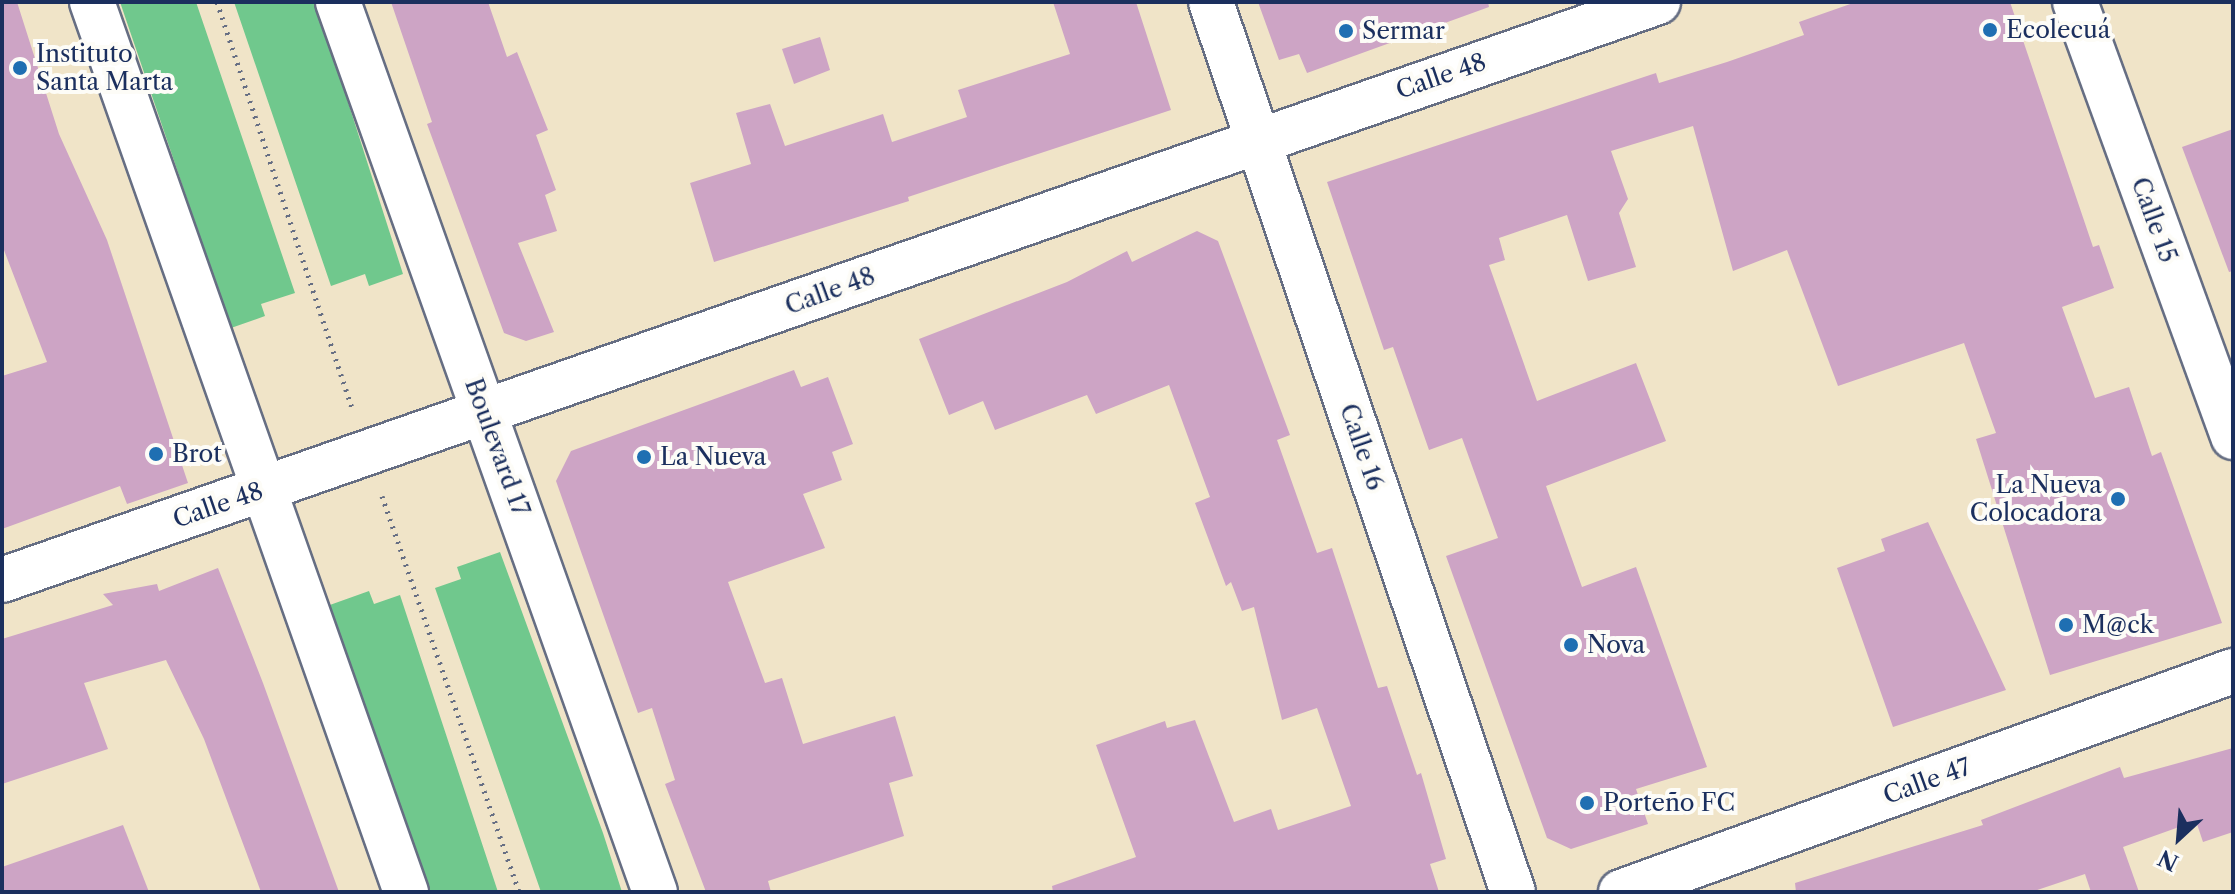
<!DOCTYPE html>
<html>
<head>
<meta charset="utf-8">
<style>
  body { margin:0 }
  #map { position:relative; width:2235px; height:894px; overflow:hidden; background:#f0e4c8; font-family:"Libre Caslon Text",serif }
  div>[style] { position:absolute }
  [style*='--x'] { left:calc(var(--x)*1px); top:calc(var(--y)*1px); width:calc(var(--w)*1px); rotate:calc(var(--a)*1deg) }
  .green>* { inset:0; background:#70c88d }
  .building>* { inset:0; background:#cda4c5 }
  .path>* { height:5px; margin-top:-2.5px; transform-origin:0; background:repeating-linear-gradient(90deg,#666e83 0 2px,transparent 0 8px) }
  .roads { filter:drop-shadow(2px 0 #666e83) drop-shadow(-2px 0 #666e83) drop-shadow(0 2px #666e83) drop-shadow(0 -2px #666e83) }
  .minor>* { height:44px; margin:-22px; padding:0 22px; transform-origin:22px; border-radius:22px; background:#fff }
  .major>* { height:44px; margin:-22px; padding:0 22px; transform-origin:22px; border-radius:22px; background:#fff }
  .dots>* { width:22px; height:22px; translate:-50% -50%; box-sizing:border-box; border:4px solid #fdfcf7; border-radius:50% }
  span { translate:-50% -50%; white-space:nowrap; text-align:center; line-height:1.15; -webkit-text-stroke:8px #fdfcf7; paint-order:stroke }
  .poi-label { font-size:24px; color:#1b2f5e }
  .left { translate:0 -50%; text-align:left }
  .right { translate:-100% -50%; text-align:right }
  .street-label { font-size:24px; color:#1b2f5e }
  .frame { position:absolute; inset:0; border:4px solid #1b2f5e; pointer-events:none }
  .north { position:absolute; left:2139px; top:798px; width:80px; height:80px; -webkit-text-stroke:6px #fdfcf7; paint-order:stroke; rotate:206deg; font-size:22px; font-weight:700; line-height:32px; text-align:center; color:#1b2f5e }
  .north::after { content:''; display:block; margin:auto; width:28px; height:36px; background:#1b2f5e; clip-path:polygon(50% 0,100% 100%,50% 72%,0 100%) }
</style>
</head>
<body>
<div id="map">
  <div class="green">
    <div style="clip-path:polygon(120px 2px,196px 2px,295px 293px,261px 304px,265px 316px,231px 328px)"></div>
    <div style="clip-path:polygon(234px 2px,316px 2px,403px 274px,369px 286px,365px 274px,331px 286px)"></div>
    <div style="clip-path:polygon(500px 552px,603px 833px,622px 892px,541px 892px,435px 588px,461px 579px,457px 567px)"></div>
    <div style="clip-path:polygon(369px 591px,374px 604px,400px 595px,498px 892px,426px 892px,327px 606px)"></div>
  </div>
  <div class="building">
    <div style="clip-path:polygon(2px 2px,17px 2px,59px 134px,107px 240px,188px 483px,127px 504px,120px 486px,2px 529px,2px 376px,47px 362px,2px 245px)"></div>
    <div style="clip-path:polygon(391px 2px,488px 2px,507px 57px,517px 52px,548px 130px,536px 135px,556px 190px,545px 195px,557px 231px,518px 243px,554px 332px,526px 341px,504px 333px,427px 124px,432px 122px)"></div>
    <div style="clip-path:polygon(1053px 2px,1136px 2px,1171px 110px,908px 197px,909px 201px,714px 262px,690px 183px,751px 164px,736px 113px,770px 104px,785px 146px,883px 114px,892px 142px,967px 117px,958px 90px,1070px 54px)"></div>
    <div style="clip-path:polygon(1258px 2px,1488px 2px,1489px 7px,1307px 73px,1299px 54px,1279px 60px)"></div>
    <div style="clip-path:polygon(1856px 2px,2010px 2px,2093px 247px,2099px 245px,2114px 288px,2062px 307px,2095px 398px,2129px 387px,2152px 456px,2161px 452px,2222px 623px,2050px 675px,1976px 439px,1996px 433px,1964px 343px,1838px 386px,1787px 250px,1733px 271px,1693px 126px,1611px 151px,1628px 199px,1619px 213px,1636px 267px,1588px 281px,1567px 215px,1499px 238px,1505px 260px,1489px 265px,1537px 401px,1636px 363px,1666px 441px,1546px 486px,1582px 587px,1636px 567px,1707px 767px,1636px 789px,1648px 824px,1571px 849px,1547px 838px,1446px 556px,1498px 538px,1462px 438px,1429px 450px,1393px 347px,1384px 350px,1327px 182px,1656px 73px,1659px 83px,1727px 62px,1804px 35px,1799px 22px)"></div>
    <div style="clip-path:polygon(820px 37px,830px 70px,794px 84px,782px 49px)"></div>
    <div style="clip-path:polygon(2233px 129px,2233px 271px,2229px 272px,2182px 147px)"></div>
    <div style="clip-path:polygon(1197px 231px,1218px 241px,1290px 435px,1277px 440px,1317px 553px,1332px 548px,1378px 688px,1387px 686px,1417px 775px,1421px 773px,1446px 859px,1430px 864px,1439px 892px,1053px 892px,1052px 886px,1136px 857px,1096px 745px,1165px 721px,1167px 728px,1195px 720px,1234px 822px,1271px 809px,1278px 830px,1351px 806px,1317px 708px,1282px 720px,1254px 607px,1242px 611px,1231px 582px,1226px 586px,1195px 503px,1210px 497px,1169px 385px,1096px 414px,1087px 395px,995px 430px,983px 401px,949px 415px,919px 339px,1067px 282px,1127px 251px,1132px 262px)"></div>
    <div style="clip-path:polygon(794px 370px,801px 387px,828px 377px,853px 444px,832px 452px,842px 480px,803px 494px,825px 548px,728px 582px,765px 683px,782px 678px,803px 744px,895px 716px,913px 776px,889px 783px,904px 836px,768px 881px,771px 892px,706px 892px,665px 784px,675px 780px,652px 708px,638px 713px,556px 481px,571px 451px)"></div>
    <div style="clip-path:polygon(1928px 522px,2006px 690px,1893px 727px,1837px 568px,1885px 551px,1881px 539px)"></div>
    <div style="clip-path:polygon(218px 568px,263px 683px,339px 892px,261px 892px,204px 739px,166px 660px,84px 683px,108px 749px,2px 784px,2px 639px,113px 605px,103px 594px,157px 584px,159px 591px)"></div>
    <div style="clip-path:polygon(2233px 748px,2233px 832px,2203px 842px,2196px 821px,2123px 847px,2139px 892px,2091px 892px,2085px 874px,2031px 892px,1796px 892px,1795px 883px,1983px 825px,1981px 820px,2120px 767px,2124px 778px)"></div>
    <div style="clip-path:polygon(123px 825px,149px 892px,2px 892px,2px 867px)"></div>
  </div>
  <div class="path">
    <div style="--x:217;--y:2;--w:431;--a:71.6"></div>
    <div style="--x:382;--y:496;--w:419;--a:70.9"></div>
  </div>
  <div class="roads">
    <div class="minor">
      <div style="--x:1211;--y:2;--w:940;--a:71.26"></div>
      <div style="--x:2075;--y:2;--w:463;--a:70"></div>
      <div style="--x:2;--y:580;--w:1754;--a:-19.24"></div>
      <div style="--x:1621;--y:892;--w:651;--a:-19.86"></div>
    </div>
    <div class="major">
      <div style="--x:92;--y:2;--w:944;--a:70.57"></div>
      <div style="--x:338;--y:2;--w:945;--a:70.4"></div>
    </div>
  </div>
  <div class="dots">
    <div style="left:1990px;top:30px;background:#1f6fb2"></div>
    <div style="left:1346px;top:31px;background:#1f6fb2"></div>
    <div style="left:20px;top:68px;background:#1f6fb2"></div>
    <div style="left:156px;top:454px;background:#1f6fb2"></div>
    <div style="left:644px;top:457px;background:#1f6fb2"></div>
    <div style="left:2118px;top:499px;background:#1f6fb2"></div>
    <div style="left:2066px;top:625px;background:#1f6fb2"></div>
    <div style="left:1571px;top:645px;background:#1f6fb2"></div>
    <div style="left:1587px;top:803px;background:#1f6fb2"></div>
  </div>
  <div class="poi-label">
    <span class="left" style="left:2006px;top:30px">Ecolecuá</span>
    <span class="left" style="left:1362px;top:31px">Sermar</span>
    <span class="left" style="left:36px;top:68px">Instituto<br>Santa Marta</span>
    <span class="left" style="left:172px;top:454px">Brot</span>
    <span class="left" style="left:660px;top:457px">La Nueva</span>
    <span class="right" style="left:2102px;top:499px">La Nueva<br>Colocadora</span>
    <span class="left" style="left:2082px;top:625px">M@ck</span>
    <span class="left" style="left:1587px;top:645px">Nova</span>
    <span class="left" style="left:1603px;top:803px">Porteño FC</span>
  </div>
  <div class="street-label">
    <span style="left:1441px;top:76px;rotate:-19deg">Calle 48</span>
    <span style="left:2154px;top:220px;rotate:70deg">Calle 15</span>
    <span style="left:830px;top:291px;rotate:-20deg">Calle 48</span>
    <span style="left:497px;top:447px;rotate:70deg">Boulevard 17</span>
    <span style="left:1362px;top:447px;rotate:71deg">Calle 16</span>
    <span style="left:218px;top:505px;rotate:-19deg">Calle 48</span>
    <span style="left:1927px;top:781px;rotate:-20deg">Calle 47</span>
  </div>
  <div class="frame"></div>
  <div class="north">N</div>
</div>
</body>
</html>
